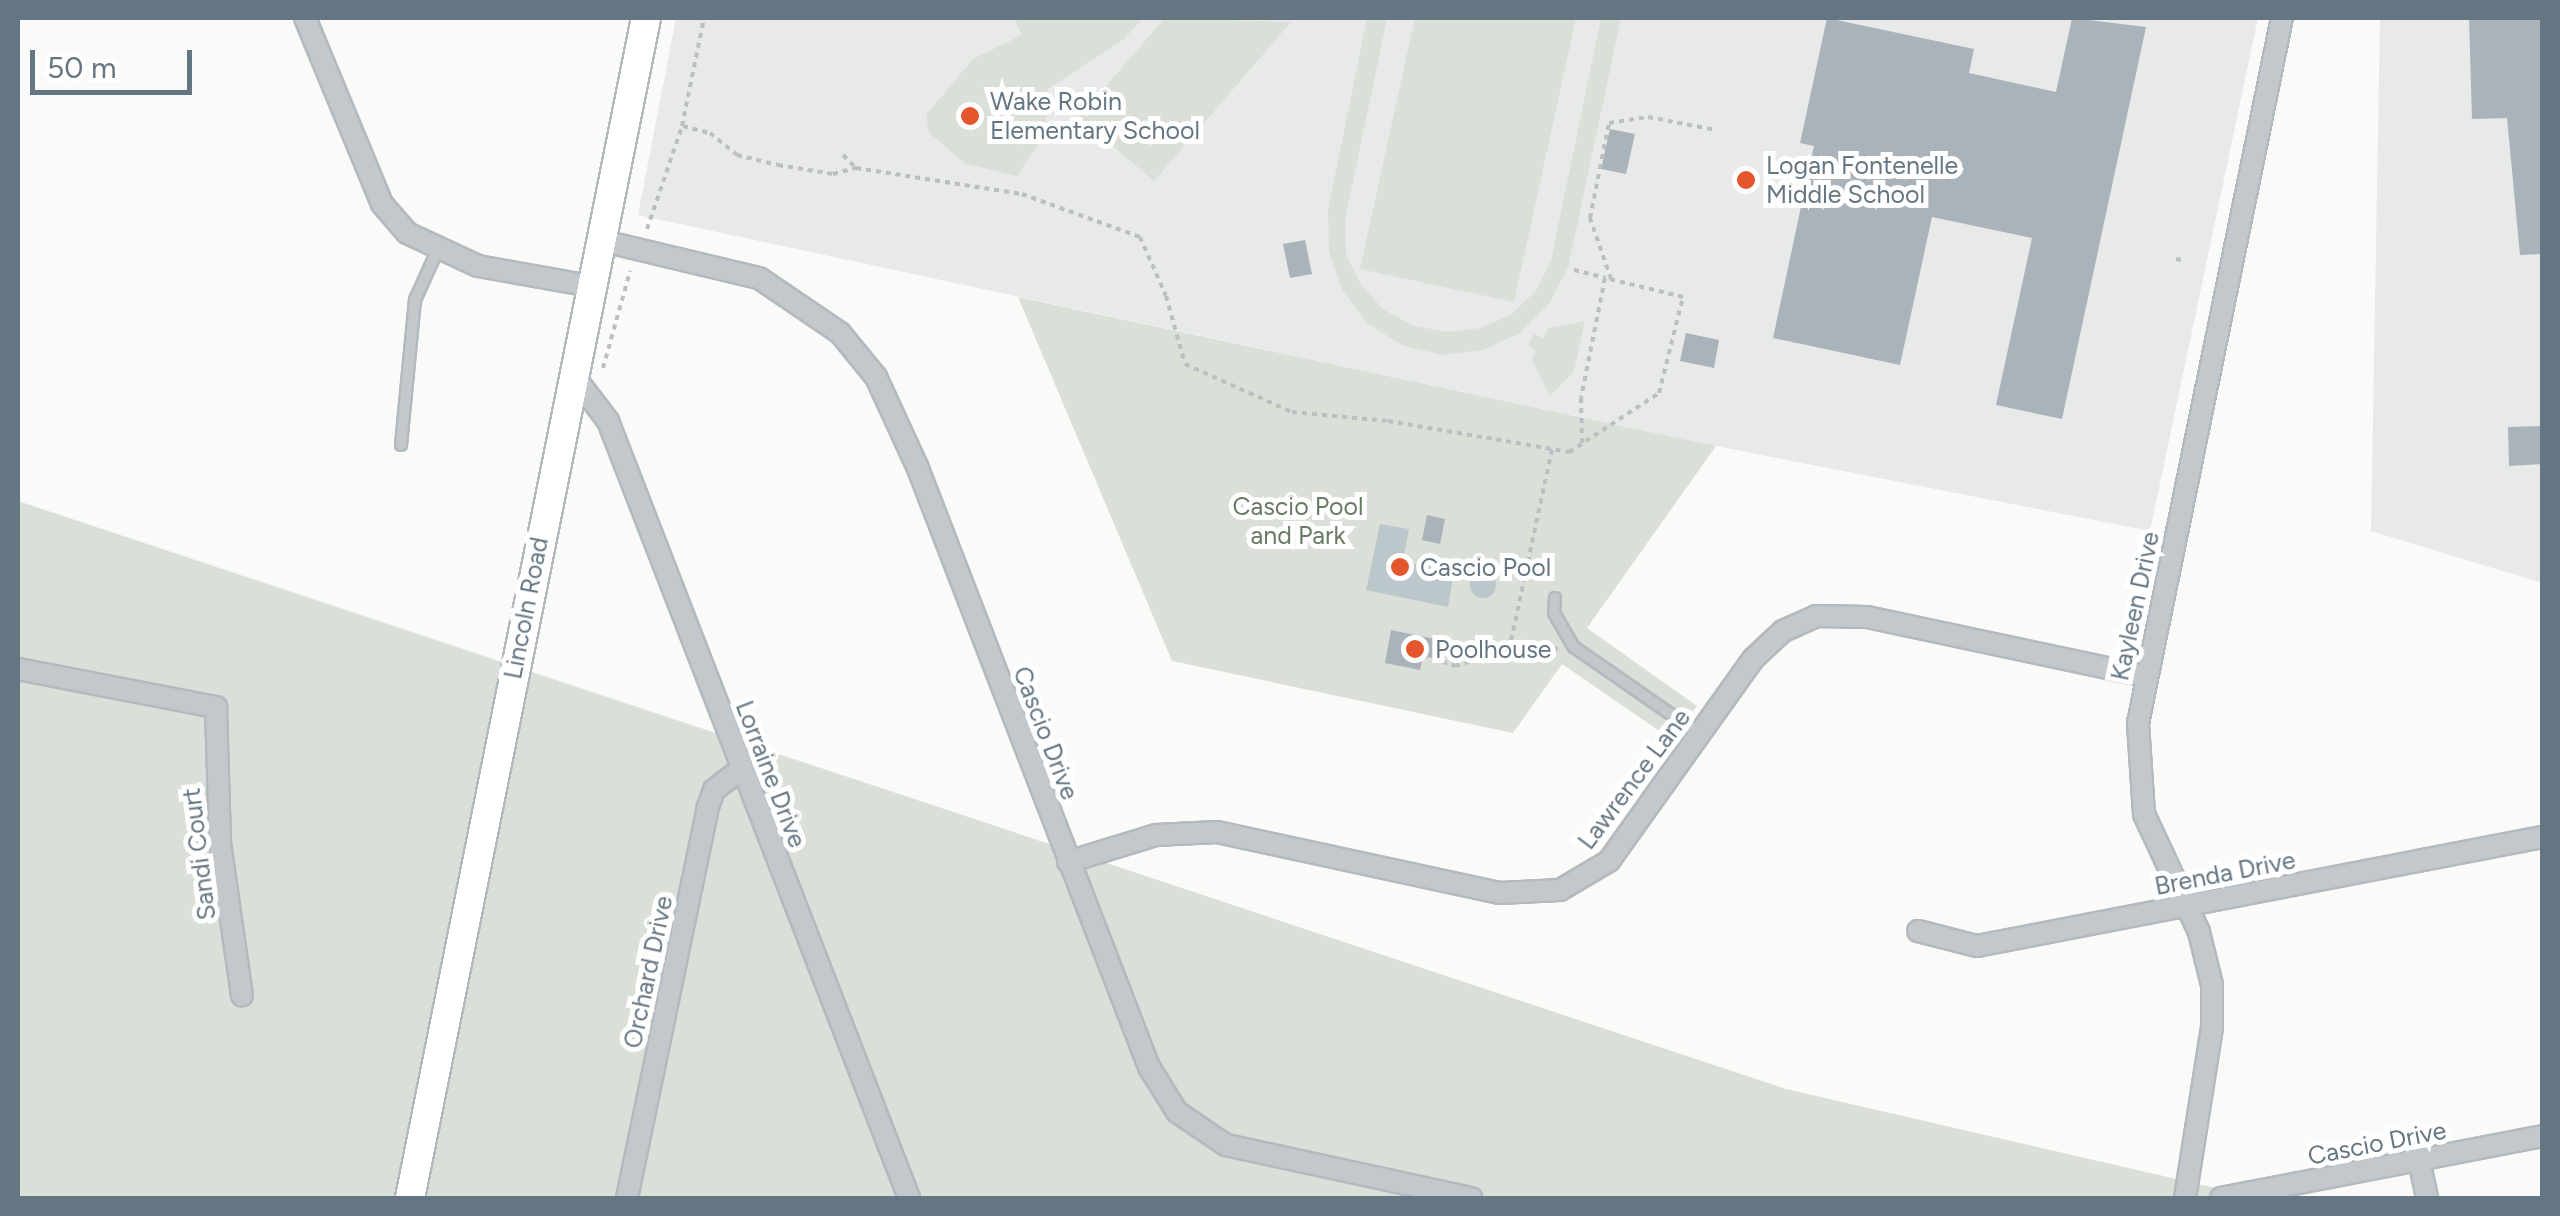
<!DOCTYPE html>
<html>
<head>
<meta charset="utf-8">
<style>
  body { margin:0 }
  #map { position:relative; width:2560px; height:1216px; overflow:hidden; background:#fafaf8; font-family:Figtree,sans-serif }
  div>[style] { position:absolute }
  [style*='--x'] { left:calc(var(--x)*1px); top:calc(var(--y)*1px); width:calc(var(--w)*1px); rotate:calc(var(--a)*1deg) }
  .built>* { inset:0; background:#e8e9e9 }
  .green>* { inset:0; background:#dadfd7 }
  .water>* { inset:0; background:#bbc7cb }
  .round { border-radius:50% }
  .building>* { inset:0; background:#aab3b9 }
  .path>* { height:4px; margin-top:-2px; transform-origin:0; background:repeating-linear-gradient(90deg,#bbbfc2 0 5px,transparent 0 10px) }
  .roads { filter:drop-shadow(2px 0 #b3babf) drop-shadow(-2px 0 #b3babf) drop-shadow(0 2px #b3babf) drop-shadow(0 -2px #b3babf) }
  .service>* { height:10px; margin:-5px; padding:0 5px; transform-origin:5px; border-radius:5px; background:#c3c8cc }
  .minor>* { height:20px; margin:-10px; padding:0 10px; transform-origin:10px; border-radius:10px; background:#c3c8cc }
  .secondary>* { height:28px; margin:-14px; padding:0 14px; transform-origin:14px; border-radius:14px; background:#fff }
  .dots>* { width:28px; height:28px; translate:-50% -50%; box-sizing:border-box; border:5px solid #fff; border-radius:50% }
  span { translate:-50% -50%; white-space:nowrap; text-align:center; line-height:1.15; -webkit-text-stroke:10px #fff; paint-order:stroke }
  .poi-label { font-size:25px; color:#657683 }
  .left { translate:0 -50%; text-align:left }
  .park-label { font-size:25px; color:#687a64 }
  .street-label { font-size:25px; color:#657683 }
  .frame { position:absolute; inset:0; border:20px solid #657683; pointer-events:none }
  .scale { position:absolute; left:30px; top:50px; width:162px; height:45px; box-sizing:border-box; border:5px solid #657683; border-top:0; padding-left:12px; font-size:30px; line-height:35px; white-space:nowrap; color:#657683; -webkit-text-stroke:8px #fff; paint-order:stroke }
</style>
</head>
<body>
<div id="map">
  <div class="built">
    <div style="clip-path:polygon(676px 18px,2258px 18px,2150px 531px,1716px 446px,638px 215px)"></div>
    <div style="clip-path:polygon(2380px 18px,2542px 18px,2542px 583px,2371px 531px)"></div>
  </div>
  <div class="green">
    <div style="clip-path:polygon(1014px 18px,1143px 18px,1124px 39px,1048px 89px,1045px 134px,1017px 176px,966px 164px,929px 133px,926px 115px,973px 59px,1022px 35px)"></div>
    <div style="clip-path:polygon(1165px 18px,1291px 22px,1154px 181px,1079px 117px)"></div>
    <div style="clip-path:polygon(1367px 18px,1387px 18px,1345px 220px,1346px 255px,1361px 285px,1384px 310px,1414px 326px,1448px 332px,1481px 328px,1512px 314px,1536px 291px,1551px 261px,1601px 18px,1621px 18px,1568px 268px,1549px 304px,1520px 333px,1483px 350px,1442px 355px,1402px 345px,1367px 323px,1342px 290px,1329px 251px,1328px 210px)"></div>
    <div style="clip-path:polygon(1415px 18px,1576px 18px,1514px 302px,1360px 269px)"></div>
    <div style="clip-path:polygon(1018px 297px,1716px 446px,1587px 628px,1697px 706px,1671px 739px,1562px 664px,1513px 733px,1172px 661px)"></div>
    <div style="clip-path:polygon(1585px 321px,1574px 371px,1550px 396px,1532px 360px,1536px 350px,1528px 345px,1534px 334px,1543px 338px,1549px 328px)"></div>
    <div style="clip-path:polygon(18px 501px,1786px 1089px,2259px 1198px,18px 1198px)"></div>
  </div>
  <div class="water">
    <div style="clip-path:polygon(1380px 524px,1409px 529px,1403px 561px,1454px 572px,1448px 607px,1366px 590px)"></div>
    <div class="round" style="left:1470px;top:572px;width:26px;height:26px"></div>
  </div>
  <div class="building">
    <div style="clip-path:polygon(1827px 18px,1974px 49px,1969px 73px,2056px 92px,2072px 18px,2146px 27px,2062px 419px,1996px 405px,2032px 238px,1932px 217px,1900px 365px,1773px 338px,1814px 146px,1800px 143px)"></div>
    <div style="clip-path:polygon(2469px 18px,2542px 18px,2542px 254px,2520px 255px,2507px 118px,2472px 119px)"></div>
    <div style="clip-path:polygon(1610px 129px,1635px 134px,1626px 174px,1601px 169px)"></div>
    <div style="clip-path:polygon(1305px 240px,1312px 274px,1290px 278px,1283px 244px)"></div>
    <div style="clip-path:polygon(1686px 333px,1719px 340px,1714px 368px,1680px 361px)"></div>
    <div style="clip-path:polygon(2542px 426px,2542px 464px,2509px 466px,2508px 427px)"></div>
    <div style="clip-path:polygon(1427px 515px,1445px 519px,1440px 544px,1422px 540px)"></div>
    <div style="clip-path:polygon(1391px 630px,1445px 641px,1441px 660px,1423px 656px,1420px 670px,1385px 663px)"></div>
  </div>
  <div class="path">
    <div style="--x:683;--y:126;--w:28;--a:15"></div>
    <div style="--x:710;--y:133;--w:35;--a:39"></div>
    <div style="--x:737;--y:155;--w:42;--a:13.7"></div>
    <div style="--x:778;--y:165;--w:56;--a:9.3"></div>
    <div style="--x:833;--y:174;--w:24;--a:-15"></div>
    <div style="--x:843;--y:155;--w:18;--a:45"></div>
    <div style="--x:856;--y:168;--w:168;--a:8.9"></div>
    <div style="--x:1022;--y:194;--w:126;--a:20"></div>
    <div style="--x:1140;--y:237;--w:64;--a:66.2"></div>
    <div style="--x:1166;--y:296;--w:71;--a:74.4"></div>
    <div style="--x:1185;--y:364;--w:117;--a:24.2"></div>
    <div style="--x:1292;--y:412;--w:96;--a:5.4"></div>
    <div style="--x:1388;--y:421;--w:184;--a:9.7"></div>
    <div style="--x:1569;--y:452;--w:108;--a:-33.2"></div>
    <div style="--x:1659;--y:393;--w:99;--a:-76"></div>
    <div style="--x:1683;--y:297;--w:80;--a:-166.3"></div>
    <div style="--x:1605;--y:278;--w:122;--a:101.3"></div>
    <div style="--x:1581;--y:398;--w:45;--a:88.7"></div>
    <div style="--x:647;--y:229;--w:109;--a:-71.2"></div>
    <div style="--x:682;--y:126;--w:110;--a:-78.5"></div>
    <div style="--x:2176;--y:259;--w:5;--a:11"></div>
    <div style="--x:1574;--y:270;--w:32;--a:14"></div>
    <div style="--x:1611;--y:279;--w:65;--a:-109"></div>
    <div style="--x:1590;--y:218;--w:97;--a:-78.7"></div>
    <div style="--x:1609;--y:123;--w:39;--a:-9"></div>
    <div style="--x:1648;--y:117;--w:69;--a:10.8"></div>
    <div style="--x:603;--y:368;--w:101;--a:-74.4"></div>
    <div style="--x:1509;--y:650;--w:206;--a:-77.9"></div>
    <div style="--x:1423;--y:656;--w:34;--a:17"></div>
    <div style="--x:1455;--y:666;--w:73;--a:-16.7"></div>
    <div style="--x:1525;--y:645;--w:33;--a:7"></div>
  </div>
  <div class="roads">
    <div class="service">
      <div style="--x:401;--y:445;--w:146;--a:-84.5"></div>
      <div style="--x:415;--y:300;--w:54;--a:-65.8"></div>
      <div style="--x:1555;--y:598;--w:15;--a:94"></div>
      <div style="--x:1554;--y:613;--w:39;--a:60"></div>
      <div style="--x:1574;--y:647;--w:152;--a:34.8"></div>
    </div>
    <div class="minor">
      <div style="--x:305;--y:18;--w:201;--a:67.5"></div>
      <div style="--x:382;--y:204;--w:38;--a:49"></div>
      <div style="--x:407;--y:233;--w:78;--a:24.9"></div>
      <div style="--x:478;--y:266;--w:114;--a:10.1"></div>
      <div style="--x:599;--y:240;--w:164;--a:13.4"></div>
      <div style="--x:759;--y:278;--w:98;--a:34.2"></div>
      <div style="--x:840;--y:333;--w:57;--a:50.7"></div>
      <div style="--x:876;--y:377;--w:98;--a:65.3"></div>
      <div style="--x:917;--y:466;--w:644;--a:68.89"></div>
      <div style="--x:1149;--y:1067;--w:53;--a:58.1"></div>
      <div style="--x:1177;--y:1112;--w:59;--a:34"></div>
      <div style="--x:1226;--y:1145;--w:251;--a:12.2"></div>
      <div style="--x:573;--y:375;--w:58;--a:52.7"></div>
      <div style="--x:608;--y:421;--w:833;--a:68.82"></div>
      <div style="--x:18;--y:669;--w:202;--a:10.9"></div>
      <div style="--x:216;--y:707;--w:136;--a:88.3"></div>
      <div style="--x:220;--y:843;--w:154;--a:81.8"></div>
      <div style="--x:1068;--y:862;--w:92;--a:-17.1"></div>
      <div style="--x:1156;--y:835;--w:61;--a:-2.8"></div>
      <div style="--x:1217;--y:832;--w:289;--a:12.2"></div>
      <div style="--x:1500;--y:893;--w:60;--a:-2.9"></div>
      <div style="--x:1560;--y:890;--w:57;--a:-30.6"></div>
      <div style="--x:1609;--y:861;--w:249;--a:-54.5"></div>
      <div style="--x:1754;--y:658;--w:40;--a:-43"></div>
      <div style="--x:1783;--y:631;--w:36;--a:-24"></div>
      <div style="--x:1816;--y:616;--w:51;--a:1.1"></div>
      <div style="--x:1867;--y:617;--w:284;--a:12"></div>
      <div style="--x:1918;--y:931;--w:61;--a:14.3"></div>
      <div style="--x:1977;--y:946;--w:575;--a:-10.92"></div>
      <div style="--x:2419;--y:1160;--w:39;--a:78"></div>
      <div style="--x:627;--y:1198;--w:396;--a:-78.3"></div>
      <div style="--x:707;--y:810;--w:21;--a:-71"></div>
      <div style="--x:714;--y:790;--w:34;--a:-38"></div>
      <div style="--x:2185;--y:1198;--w:172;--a:-81"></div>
      <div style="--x:2212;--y:1028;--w:43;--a:-90"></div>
      <div style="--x:2212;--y:985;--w:55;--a:-103.8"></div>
      <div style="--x:2199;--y:932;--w:130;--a:-115"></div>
      <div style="--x:2144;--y:814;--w:91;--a:-93.8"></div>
      <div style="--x:2138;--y:723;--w:720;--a:-78.46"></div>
      <div style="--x:2221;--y:1198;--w:327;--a:-10.9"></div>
    </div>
    <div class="secondary">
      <div style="--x:410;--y:1198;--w:1203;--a:-78.69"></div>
    </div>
  </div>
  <div class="dots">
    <div style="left:970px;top:116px;background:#e4572e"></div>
    <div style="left:1746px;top:180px;background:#e4572e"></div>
    <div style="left:1400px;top:567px;background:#e4572e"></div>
    <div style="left:1415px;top:649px;background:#e4572e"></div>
  </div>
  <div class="poi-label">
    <span class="left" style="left:990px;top:116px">Wake Robin<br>Elementary School</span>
    <span class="left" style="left:1766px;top:180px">Logan Fontenelle<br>Middle School</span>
    <span class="left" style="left:1420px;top:567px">Cascio Pool</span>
    <span class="left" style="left:1435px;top:649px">Poolhouse</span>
  </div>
  <div class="park-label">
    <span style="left:1298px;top:521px">Cascio Pool<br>and Park</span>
  </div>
  <div class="street-label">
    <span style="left:2135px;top:606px;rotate:-78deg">Kayleen Drive</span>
    <span style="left:526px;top:608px;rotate:-79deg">Lincoln Road</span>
    <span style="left:1046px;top:733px;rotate:69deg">Cascio Drive</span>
    <span style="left:771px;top:774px;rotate:69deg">Lorraine Drive</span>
    <span style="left:1634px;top:779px;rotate:-53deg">Lawrence Lane</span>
    <span style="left:199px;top:854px;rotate:-97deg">Sandi Court</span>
    <span style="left:2225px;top:873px;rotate:-11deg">Brenda Drive</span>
    <span style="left:648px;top:972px;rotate:-78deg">Orchard Drive</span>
    <span style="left:2377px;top:1143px;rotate:-11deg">Cascio Drive</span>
  </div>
  <div class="frame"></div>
  <div class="scale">50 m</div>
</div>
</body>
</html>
